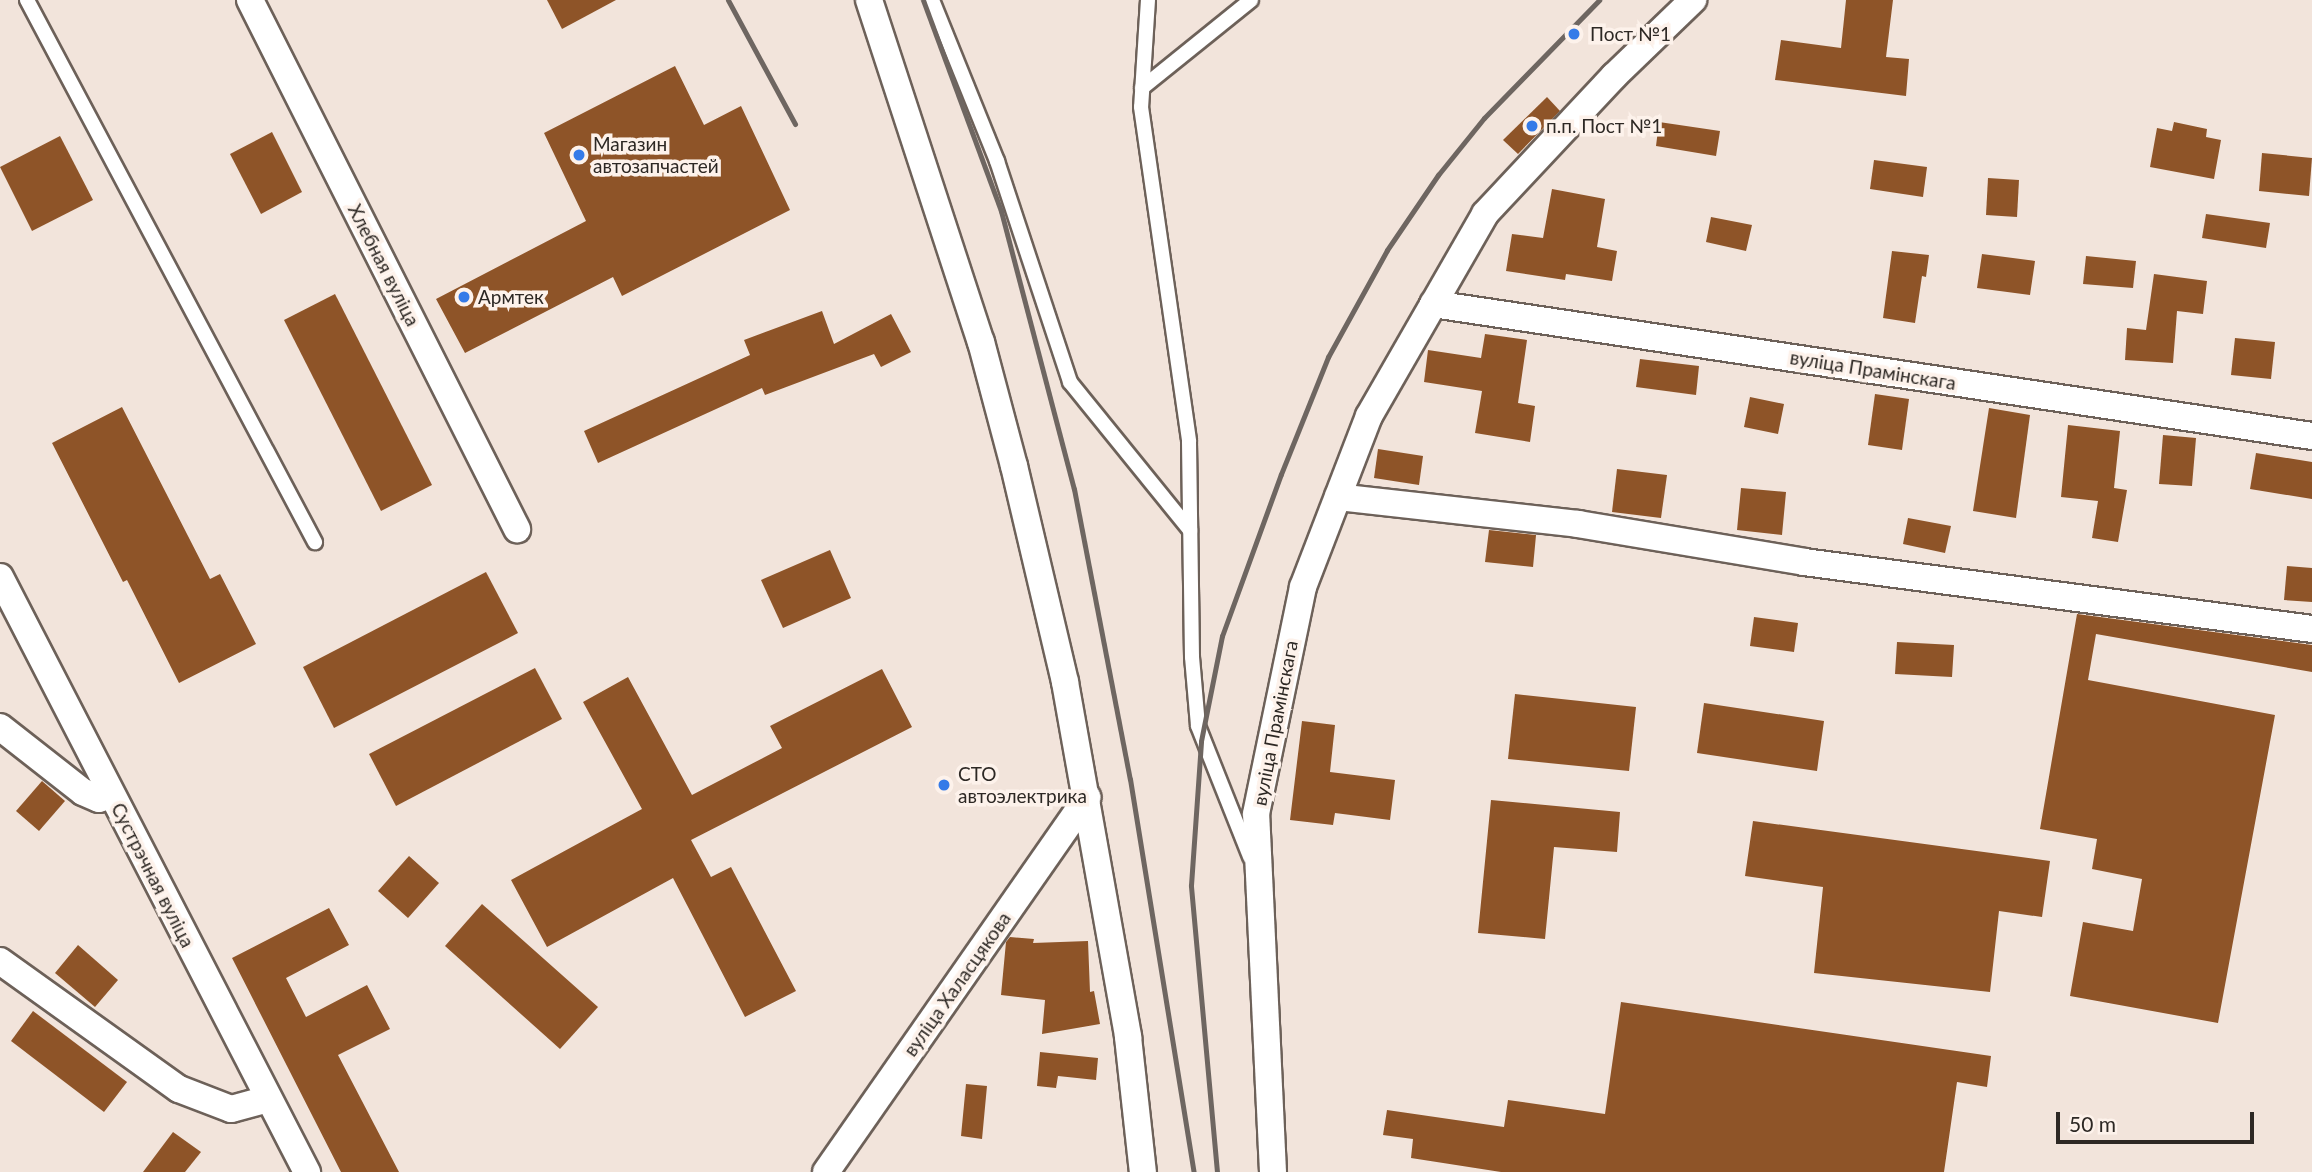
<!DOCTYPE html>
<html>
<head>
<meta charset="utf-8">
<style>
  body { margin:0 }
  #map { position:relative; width:2312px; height:1172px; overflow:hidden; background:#f2e4db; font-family:Lato,sans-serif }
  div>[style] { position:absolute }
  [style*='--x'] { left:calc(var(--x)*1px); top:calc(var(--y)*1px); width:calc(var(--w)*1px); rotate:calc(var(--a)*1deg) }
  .building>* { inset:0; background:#8e5428 }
  .roads { filter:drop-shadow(2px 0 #6d6159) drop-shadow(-2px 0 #6d6159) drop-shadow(0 2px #6d6159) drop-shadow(0 -2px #6d6159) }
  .service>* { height:14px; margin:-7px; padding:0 7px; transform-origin:7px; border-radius:7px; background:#fff }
  .minor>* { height:26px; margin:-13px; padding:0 13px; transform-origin:13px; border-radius:13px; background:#fff }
  .rail>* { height:5px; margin:-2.5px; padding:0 2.5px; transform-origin:2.5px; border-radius:2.5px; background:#6e6661 }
  .dots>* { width:19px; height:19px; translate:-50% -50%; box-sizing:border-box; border:4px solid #fdf2eb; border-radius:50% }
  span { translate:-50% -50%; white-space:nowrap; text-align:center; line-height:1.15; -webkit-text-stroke:7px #fdf2eb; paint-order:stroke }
  .poi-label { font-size:19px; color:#2d2824 }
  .left { translate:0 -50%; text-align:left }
  .street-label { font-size:19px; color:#2d2824 }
  .scale { position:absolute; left:2056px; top:1112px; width:198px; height:32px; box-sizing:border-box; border:4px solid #2d2824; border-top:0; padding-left:9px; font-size:21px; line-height:24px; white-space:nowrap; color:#2d2824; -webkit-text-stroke:5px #fdf2eb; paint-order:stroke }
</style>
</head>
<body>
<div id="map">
  <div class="building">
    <div style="clip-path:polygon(547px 0,616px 0,562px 29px)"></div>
    <div style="clip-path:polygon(1846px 0,1893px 0,1886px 57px,1909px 59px,1906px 96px,1775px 80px,1781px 40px,1841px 48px)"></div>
    <div style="clip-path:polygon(675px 66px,704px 125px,741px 106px,790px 210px,622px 296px,613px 277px,465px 353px,436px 299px,586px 221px,544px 133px)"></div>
    <div style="clip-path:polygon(1547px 97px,1560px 111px,1518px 154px,1503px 140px)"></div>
    <div style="clip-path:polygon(1659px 122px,1720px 131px,1716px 156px,1656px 146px)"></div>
    <div style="clip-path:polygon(2174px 122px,2207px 129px,2206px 137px,2221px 140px,2214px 179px,2150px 167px,2157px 128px,2172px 131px)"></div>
    <div style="clip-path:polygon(272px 132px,302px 192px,261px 214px,230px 154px)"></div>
    <div style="clip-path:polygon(60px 136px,93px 200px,32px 231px,0 167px)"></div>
    <div style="clip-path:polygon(2262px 153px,2312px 158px,2309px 196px,2259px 191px)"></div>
    <div style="clip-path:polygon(1874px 160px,1927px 167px,1923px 197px,1870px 189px)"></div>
    <div style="clip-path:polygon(1988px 178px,2019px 180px,2017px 217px,1986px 215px)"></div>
    <div style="clip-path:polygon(1552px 189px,1605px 199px,1597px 247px,1617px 251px,1612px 281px,1566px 274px,1565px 280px,1506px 271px,1512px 234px,1543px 238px)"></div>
    <div style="clip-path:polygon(2206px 214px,2270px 223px,2266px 248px,2202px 238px)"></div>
    <div style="clip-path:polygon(1711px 217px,1752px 225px,1746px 251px,1706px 242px)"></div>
    <div style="clip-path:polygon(1892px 251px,1929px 255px,1926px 277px,1922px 276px,1915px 323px,1883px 318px)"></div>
    <div style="clip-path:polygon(1982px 254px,2035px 261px,2030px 295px,1977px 288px)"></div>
    <div style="clip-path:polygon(2086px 256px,2136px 261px,2133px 288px,2083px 284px)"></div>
    <div style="clip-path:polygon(2154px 274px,2207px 281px,2203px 314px,2177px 311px,2173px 363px,2125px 360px,2127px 328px,2146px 330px)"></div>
    <div style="clip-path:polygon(335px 294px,432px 485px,381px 511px,284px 320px)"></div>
    <div style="clip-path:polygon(822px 311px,834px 344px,891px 314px,911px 352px,881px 367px,874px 354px,765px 395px,762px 388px,598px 463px,584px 431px,750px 355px,744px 340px)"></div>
    <div style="clip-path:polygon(1485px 334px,1527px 340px,1518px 403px,1535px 406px,1530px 442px,1475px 433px,1482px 391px,1424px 382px,1428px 350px,1481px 358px)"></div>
    <div style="clip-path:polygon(2235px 338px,2275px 342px,2271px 379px,2231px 375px)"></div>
    <div style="clip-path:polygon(1640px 359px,1699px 366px,1696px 395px,1636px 387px)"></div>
    <div style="clip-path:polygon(1875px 394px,1909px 399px,1902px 450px,1868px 445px)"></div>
    <div style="clip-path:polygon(1750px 397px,1784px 404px,1778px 434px,1744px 427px)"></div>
    <div style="clip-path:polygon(122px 407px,210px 579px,220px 574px,256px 644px,179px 683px,127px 580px,123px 582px,52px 443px)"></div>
    <div style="clip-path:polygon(1989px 408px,2030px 415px,2016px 518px,1973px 511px)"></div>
    <div style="clip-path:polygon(2068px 425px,2120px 431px,2114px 488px,2127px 490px,2118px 542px,2092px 538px,2098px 501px,2061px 497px)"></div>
    <div style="clip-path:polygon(2163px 435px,2196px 438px,2192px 486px,2159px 484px)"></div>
    <div style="clip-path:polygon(1378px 449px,1423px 456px,1419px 485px,1374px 478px)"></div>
    <div style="clip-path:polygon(2256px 453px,2312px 462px,2312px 499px,2250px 489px)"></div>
    <div style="clip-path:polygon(1617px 469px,1667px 475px,1661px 518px,1612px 512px)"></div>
    <div style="clip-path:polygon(1741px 488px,1786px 492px,1782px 535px,1737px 530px)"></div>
    <div style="clip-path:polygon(1908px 518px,1951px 526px,1945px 553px,1903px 544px)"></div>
    <div style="clip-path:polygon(1489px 530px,1536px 535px,1533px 567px,1485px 562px)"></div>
    <div style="clip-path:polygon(830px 550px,851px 598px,783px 628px,761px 580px)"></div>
    <div style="clip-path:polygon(2287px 566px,2312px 568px,2312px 602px,2284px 600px)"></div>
    <div style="clip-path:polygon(486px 572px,518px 633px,334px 728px,303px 667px)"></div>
    <div style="clip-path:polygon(2077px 614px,2312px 645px,2312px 672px,2096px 634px,2088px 680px,2275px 715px,2218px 1023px,2070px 996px,2083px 922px,2133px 931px,2142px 879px,2092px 869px,2097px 839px,2040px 829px)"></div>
    <div style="clip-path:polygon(1754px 617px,1798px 623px,1794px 652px,1750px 646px)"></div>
    <div style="clip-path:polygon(1897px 642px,1954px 645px,1952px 677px,1895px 674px)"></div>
    <div style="clip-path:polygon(535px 668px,562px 719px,396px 806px,369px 754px)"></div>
    <div style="clip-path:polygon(882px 669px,912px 727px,691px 840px,711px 877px,731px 867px,796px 991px,745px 1017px,673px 878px,547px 947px,511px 880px,642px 809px,583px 702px,628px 677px,692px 795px,782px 748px,770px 726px)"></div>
    <div style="clip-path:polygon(1515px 694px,1636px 707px,1629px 771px,1508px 759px)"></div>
    <div style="clip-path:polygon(1704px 703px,1824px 721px,1817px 771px,1697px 753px)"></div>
    <div style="clip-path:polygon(1302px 721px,1335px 725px,1330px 772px,1395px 780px,1390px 820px,1335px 813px,1333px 825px,1290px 820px)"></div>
    <div style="clip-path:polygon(42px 781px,65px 801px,39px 831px,16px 811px)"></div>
    <div style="clip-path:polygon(1491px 800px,1620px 812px,1617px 852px,1554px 847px,1545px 939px,1478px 933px)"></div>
    <div style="clip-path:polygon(1753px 821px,2050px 861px,2042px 917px,1999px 911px,1990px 992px,1814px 973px,1823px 887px,1745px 876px)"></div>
    <div style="clip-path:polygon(409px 856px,439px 883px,408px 918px,378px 891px)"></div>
    <div style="clip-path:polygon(482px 904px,598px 1007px,560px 1049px,445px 946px)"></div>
    <div style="clip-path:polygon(329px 908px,349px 945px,286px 978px,306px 1017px,367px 985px,390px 1029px,338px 1055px,399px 1172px,341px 1172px,232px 958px)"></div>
    <div style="clip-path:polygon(1010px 937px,1034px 939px,1033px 943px,1088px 941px,1090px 992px,1094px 991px,1100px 1024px,1042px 1034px,1045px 1000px,1001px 995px,1006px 942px)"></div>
    <div style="clip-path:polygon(78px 945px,118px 980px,95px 1007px,55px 973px)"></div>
    <div style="clip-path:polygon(1621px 1002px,1991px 1056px,1987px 1087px,1957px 1082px,1944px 1172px,1501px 1172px,1411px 1158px,1413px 1139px,1383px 1135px,1387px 1110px,1504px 1127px,1508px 1100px,1605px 1114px)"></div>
    <div style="clip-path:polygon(33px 1011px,127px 1082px,104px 1112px,11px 1041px)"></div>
    <div style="clip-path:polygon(1040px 1052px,1098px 1058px,1096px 1080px,1058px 1076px,1056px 1088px,1037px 1086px)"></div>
    <div style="clip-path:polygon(966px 1084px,987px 1086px,982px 1139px,961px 1136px)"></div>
    <div style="clip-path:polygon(173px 1132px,201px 1152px,185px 1172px,143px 1172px)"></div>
  </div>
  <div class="roads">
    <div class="service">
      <div style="--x:27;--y:0;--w:614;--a:62.02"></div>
      <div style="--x:932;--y:0;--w:174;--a:68"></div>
      <div style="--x:997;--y:161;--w:233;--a:71.7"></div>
      <div style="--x:1070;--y:382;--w:191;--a:51"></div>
      <div style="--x:1148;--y:0;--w:107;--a:93.7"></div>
      <div style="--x:1141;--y:107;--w:338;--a:81.8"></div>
      <div style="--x:1189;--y:442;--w:215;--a:89.2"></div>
      <div style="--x:1192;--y:657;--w:69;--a:85"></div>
      <div style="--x:1198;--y:726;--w:141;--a:68.3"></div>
      <div style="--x:1142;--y:88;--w:140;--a:-38.9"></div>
    </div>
    <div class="minor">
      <div style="--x:250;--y:0;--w:593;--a:63.22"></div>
      <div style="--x:869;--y:0;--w:360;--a:71.9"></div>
      <div style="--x:981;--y:342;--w:128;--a:75.1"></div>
      <div style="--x:1014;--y:466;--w:222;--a:76.7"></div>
      <div style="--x:1065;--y:682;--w:361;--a:79.9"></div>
      <div style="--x:1128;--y:1037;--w:136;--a:83.7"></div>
      <div style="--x:1433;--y:304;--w:889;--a:8.54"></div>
      <div style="--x:1338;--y:497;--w:242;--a:6.4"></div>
      <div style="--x:1578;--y:524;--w:229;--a:9.5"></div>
      <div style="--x:1804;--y:562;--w:512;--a:7.51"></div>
      <div style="--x:0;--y:577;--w:670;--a:62.71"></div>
      <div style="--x:0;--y:727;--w:105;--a:38.1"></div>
      <div style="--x:83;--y:792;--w:17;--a:24"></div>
      <div style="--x:99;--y:799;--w:13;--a:-23"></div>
      <div style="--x:0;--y:961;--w:220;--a:35.6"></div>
      <div style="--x:179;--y:1089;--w:56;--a:21"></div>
      <div style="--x:231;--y:1109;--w:38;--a:-15"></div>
      <div style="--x:826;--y:1172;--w:457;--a:-55.1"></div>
      <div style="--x:1273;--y:1172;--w:358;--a:-92.7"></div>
      <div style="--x:1256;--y:814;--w:232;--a:-78.3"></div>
      <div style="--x:1303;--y:587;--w:183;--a:-68.9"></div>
      <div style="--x:1369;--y:416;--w:233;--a:-60.1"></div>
      <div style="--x:1485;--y:214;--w:189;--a:-46.9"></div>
      <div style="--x:1614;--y:76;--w:110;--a:-43.9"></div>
    </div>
  </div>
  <div class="rail">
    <div style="--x:728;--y:0;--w:141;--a:61.6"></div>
    <div style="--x:923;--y:0;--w:225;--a:69.7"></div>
    <div style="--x:1001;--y:211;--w:287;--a:75.3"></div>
    <div style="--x:1074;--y:489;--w:295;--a:79.1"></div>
    <div style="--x:1130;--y:779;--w:398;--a:80.8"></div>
    <div style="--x:1217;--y:1172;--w:288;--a:-95.2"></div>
    <div style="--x:1191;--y:885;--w:144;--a:-86"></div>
    <div style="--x:1201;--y:741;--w:107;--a:-78.7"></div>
    <div style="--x:1222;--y:636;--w:172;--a:-70"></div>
    <div style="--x:1281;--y:474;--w:126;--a:-68.1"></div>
    <div style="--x:1328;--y:357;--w:122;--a:-61.1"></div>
    <div style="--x:1387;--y:250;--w:91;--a:-55.8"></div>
    <div style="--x:1438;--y:175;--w:73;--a:-51.1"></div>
    <div style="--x:1484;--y:118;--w:165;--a:-45.7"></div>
  </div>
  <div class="dots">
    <div style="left:1574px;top:34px;background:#357be8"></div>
    <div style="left:1532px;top:126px;background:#357be8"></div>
    <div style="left:579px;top:155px;background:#357be8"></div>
    <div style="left:464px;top:297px;background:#357be8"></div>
    <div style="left:944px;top:785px;background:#357be8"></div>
  </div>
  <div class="poi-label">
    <span class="left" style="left:1590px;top:34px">Пост №1</span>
    <span class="left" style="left:1546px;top:126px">п.п. Пост №1</span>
    <span class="left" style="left:593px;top:155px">Магазин<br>автозапчастей</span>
    <span class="left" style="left:478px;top:297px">Армтек</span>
    <span class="left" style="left:958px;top:785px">СТО<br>автоэлектрика</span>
  </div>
  <div class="street-label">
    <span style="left:384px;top:265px;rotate:63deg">Хлебная вуліца</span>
    <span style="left:1873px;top:370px;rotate:9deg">вуліца Прамінскага</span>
    <span style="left:1275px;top:723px;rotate:-79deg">вуліца Прамінскага</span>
    <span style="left:153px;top:875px;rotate:63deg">Сустрэчная вуліца</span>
    <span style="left:957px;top:984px;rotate:-55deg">вуліца Халасцякова</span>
  </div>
  <div class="scale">50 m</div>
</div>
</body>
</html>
